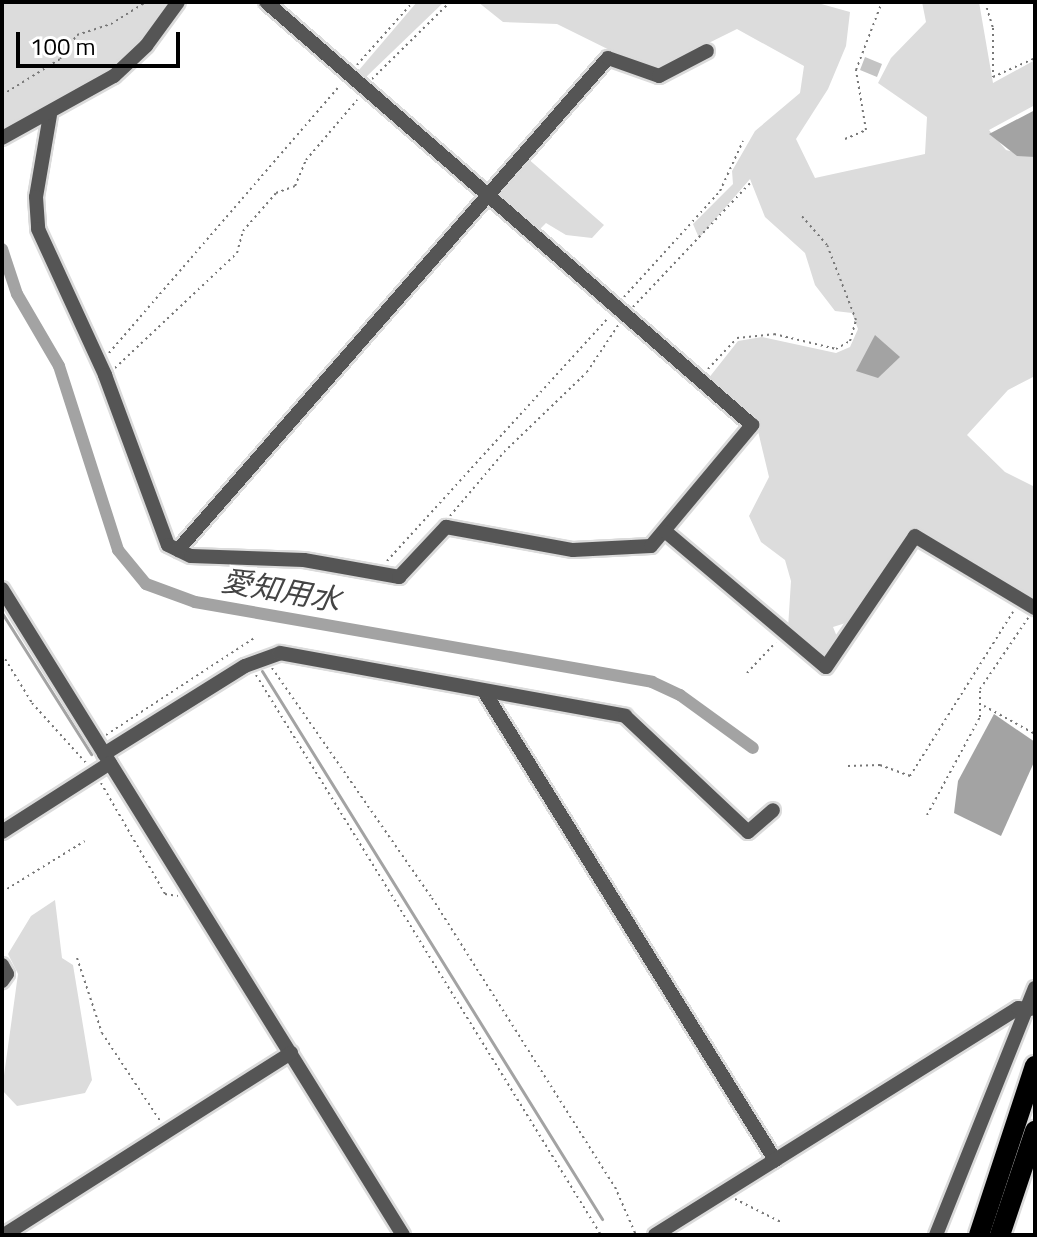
<!DOCTYPE html>
<html>
<head>
<meta charset="utf-8">
<style>
  body { margin:0 }
  #map { position:relative; width:1037px; height:1237px; overflow:hidden; background:#fff; font-family:"Titillium Web","Noto Sans JP",sans-serif }
  div>[style] { position:absolute }
  [style*='--x'] { left:calc(var(--x)*1px); top:calc(var(--y)*1px); width:calc(var(--w)*1px); rotate:calc(var(--a)*1deg) }
  .green>* { inset:0; background:#dcdcdc }
  .water>* { inset:0; background:#a3a3a3 }
  .stream>* { height:3px; margin:-1.5px; padding:0 1.5px; transform-origin:1.5px; border-radius:1.5px; background:#a3a3a3 }
  .canal>* { height:12px; margin:-6px; padding:0 6px; transform-origin:6px; border-radius:6px; background:#a3a3a3 }
  .building>* { inset:0; background:#c4c4c4 }
  .path>* { height:2px; margin-top:-1px; transform-origin:0; background:repeating-linear-gradient(90deg,#777 0 2px,transparent 0 6px) }
  .roads { filter:drop-shadow(2px 0 #dbdbdb) drop-shadow(-2px 0 #dbdbdb) drop-shadow(0 2px #dbdbdb) drop-shadow(0 -2px #dbdbdb) }
  .minor>* { height:14px; margin:-7px; padding:0 7px; transform-origin:7px; border-radius:7px; background:#555 }
  .highway>* { height:20px; margin:-10px; padding:0 10px; transform-origin:10px; border-radius:10px; background:#000 }
  span { translate:-50% -50%; white-space:nowrap; text-align:center; line-height:1.15; -webkit-text-stroke:7px #fff; paint-order:stroke }
  .water-label { font-size:30px; color:#444; font-style:italic }
  .frame { position:absolute; inset:0; border:4px solid #000; pointer-events:none }
  .scale { position:absolute; left:16px; top:32px; width:164px; height:36px; box-sizing:border-box; border:4px solid #000; border-top:0; padding-left:10px; font-size:24px; line-height:28px; white-space:nowrap; color:#000; -webkit-text-stroke:6px #fff; paint-order:stroke }
</style>
</head>
<body>
<div id="map">
  <div class="green">
    <div style="clip-path:polygon(2px 2px,171px 2px,146px 38px,98px 81px,2px 132px)"></div>
    <div style="clip-path:polygon(417px 2px,444px 2px,366px 77px,359px 70px)"></div>
    <div style="clip-path:polygon(478px 2px,814px 2px,850px 12px,846px 46px,828px 89px,796px 139px,815px 178px,925px 154px,927px 117px,878px 83px,891px 58px,926px 22px,922px 2px,979px 2px,993px 83px,1035px 60px,1035px 105px,989px 130px,1006px 150px,1035px 157px,1035px 376px,1008px 390px,967px 435px,1005px 472px,1035px 487px,1035px 604px,917px 532px,855px 620px,833px 627px,840px 644px,827px 663px,788px 628px,791px 581px,785px 560px,761px 542px,749px 516px,769px 477px,757px 427px,708px 379px,738px 341px,762px 337px,836px 353px,850px 347px,858px 329px,852px 313px,835px 311px,815px 285px,805px 253px,765px 217px,750px 179px,699px 238px,693px 224px,733px 184px,732px 171px,755px 131px,800px 93px,804px 66px,737px 29px,652px 71px,557px 24px,503px 22px)"></div>
    <div style="clip-path:polygon(526px 157px,604px 225px,592px 238px,566px 235px,546px 223px,537px 232px,497px 195px)"></div>
    <div style="clip-path:polygon(55px 900px,62px 958px,73px 965px,92px 1080px,85px 1093px,17px 1106px,2px 1090px,18px 974px,8px 954px,31px 916px)"></div>
  </div>
  <div class="water">
    <div style="clip-path:polygon(1035px 110px,1035px 157px,1017px 156px,989px 134px)"></div>
    <div style="clip-path:polygon(875px 335px,900px 357px,878px 378px,856px 371px)"></div>
    <div style="clip-path:polygon(994px 714px,1035px 742px,1035px 760px,1001px 836px,954px 813px,958px 781px)"></div>
  </div>
  <div class="stream">
    <div style="--x:2;--y:613;--w:167;--a:57.7"></div>
    <div style="--x:262;--y:671;--w:645;--a:58.18"></div>
  </div>
  <div class="canal">
    <div style="--x:2;--y:249;--w:47;--a:71.6"></div>
    <div style="--x:17;--y:294;--w:83;--a:59.7"></div>
    <div style="--x:59;--y:366;--w:193;--a:72.2"></div>
    <div style="--x:118;--y:550;--w:44;--a:50.5"></div>
    <div style="--x:146;--y:584;--w:52;--a:20.2"></div>
    <div style="--x:195;--y:602;--w:464;--a:9.9"></div>
    <div style="--x:652;--y:682;--w:31;--a:25"></div>
    <div style="--x:680;--y:695;--w:90;--a:36"></div>
  </div>
  <div class="building">
    <div style="clip-path:polygon(865px 57px,882px 64px,877px 77px,860px 70px)"></div>
  </div>
  <div class="path">
    <div style="--x:985;--y:2;--w:27;--a:73"></div>
    <div style="--x:993;--y:28;--w:49;--a:90"></div>
    <div style="--x:993;--y:77;--w:46;--a:-24.3"></div>
    <div style="--x:357;--y:65;--w:84;--a:-48.4"></div>
    <div style="--x:372;--y:79;--w:110;--a:-44.6"></div>
    <div style="--x:2;--y:95;--w:68;--a:-31.8"></div>
    <div style="--x:60;--y:59;--w:29;--a:-55"></div>
    <div style="--x:77;--y:35;--w:36;--a:-18"></div>
    <div style="--x:111;--y:24;--w:41;--a:-32.2"></div>
    <div style="--x:845;--y:139;--w:23;--a:-23"></div>
    <div style="--x:866;--y:130;--w:61;--a:-99.5"></div>
    <div style="--x:856;--y:70;--w:73;--a:-69.1"></div>
    <div style="--x:624;--y:297;--w:143;--a:-47.8"></div>
    <div style="--x:720;--y:191;--w:55;--a:-65.3"></div>
    <div style="--x:633;--y:307;--w:173;--a:-46.6"></div>
    <div style="--x:109;--y:353;--w:354;--a:-49.2"></div>
    <div style="--x:115;--y:368;--w:168;--a:-43.3"></div>
    <div style="--x:237;--y:253;--w:23;--a:-75"></div>
    <div style="--x:243;--y:231;--w:50;--a:-49"></div>
    <div style="--x:276;--y:193;--w:20;--a:-20"></div>
    <div style="--x:295;--y:186;--w:28;--a:-67"></div>
    <div style="--x:306;--y:160;--w:79;--a:-49.6"></div>
    <div style="--x:708;--y:369;--w:42;--a:-46.9"></div>
    <div style="--x:737;--y:338;--w:37;--a:-6"></div>
    <div style="--x:774;--y:334;--w:64;--a:13.6"></div>
    <div style="--x:836;--y:349;--w:16;--a:-30"></div>
    <div style="--x:850;--y:341;--w:22;--a:-74"></div>
    <div style="--x:856;--y:320;--w:80;--a:-111.1"></div>
    <div style="--x:827;--y:245;--w:40;--a:-131"></div>
    <div style="--x:450;--y:516;--w:84;--a:-49.8"></div>
    <div style="--x:504;--y:452;--w:115;--a:-43.9"></div>
    <div style="--x:587;--y:372;--w:58;--a:-56.3"></div>
    <div style="--x:387;--y:561;--w:328;--a:-47.7"></div>
    <div style="--x:2;--y:654;--w:57;--a:58.5"></div>
    <div style="--x:32;--y:703;--w:81;--a:48"></div>
    <div style="--x:272;--y:668;--w:280;--a:55.2"></div>
    <div style="--x:432;--y:898;--w:342;--a:57.7"></div>
    <div style="--x:615;--y:1187;--w:52;--a:66.4"></div>
    <div style="--x:747;--y:673;--w:42;--a:-46.9"></div>
    <div style="--x:256;--y:675;--w:658;--a:58.36"></div>
    <div style="--x:984;--y:706;--w:58;--a:28.8"></div>
    <div style="--x:106;--y:735;--w:179;--a:-33.2"></div>
    <div style="--x:848;--y:766;--w:32;--a:-2"></div>
    <div style="--x:880;--y:765;--w:32;--a:20"></div>
    <div style="--x:910;--y:776;--w:194;--a:-57.9"></div>
    <div style="--x:101;--y:783;--w:128;--a:60"></div>
    <div style="--x:165;--y:894;--w:13;--a:9"></div>
    <div style="--x:927;--y:815;--w:111;--a:-61.6"></div>
    <div style="--x:980;--y:717;--w:28;--a:-90"></div>
    <div style="--x:980;--y:689;--w:86;--a:-55.9"></div>
    <div style="--x:2;--y:892;--w:97;--a:-31.6"></div>
    <div style="--x:77;--y:958;--w:79;--a:71.6"></div>
    <div style="--x:102;--y:1033;--w:107;--a:56.5"></div>
    <div style="--x:735;--y:1199;--w:51;--a:26.6"></div>
  </div>
  <div class="roads">
    <div class="minor">
      <div style="--x:50;--y:115;--w:83;--a:99.7"></div>
      <div style="--x:36;--y:197;--w:32;--a:86"></div>
      <div style="--x:38;--y:229;--w:161;--a:65.3"></div>
      <div style="--x:105;--y:375;--w:181;--a:69.7"></div>
      <div style="--x:168;--y:545;--w:25;--a:26"></div>
      <div style="--x:191;--y:556;--w:113;--a:2"></div>
      <div style="--x:304;--y:560;--w:97;--a:10.1"></div>
      <div style="--x:399;--y:577;--w:69;--a:-46.8"></div>
      <div style="--x:446;--y:527;--w:129;--a:10.3"></div>
      <div style="--x:573;--y:550;--w:78;--a:-2.9"></div>
      <div style="--x:651;--y:546;--w:158;--a:-50.1"></div>
      <div style="--x:752;--y:425;--w:644;--a:-138.96"></div>
      <div style="--x:2;--y:138;--w:128;--a:-29"></div>
      <div style="--x:114;--y:76;--w:44;--a:-43.2"></div>
      <div style="--x:146;--y:46;--w:54;--a:-54"></div>
      <div style="--x:666;--y:532;--w:209;--a:40.2"></div>
      <div style="--x:826;--y:667;--w:158;--a:-55.8"></div>
      <div style="--x:915;--y:536;--w:140;--a:31"></div>
      <div style="--x:178;--y:550;--w:653;--a:-48.85"></div>
      <div style="--x:608;--y:58;--w:54;--a:19.4"></div>
      <div style="--x:659;--y:76;--w:54;--a:-27.5"></div>
      <div style="--x:2;--y:589;--w:760;--a:58.17"></div>
      <div style="--x:485;--y:693;--w:550;--a:58.16"></div>
      <div style="--x:104;--y:754;--w:166;--a:-32"></div>
      <div style="--x:245;--y:666;--w:37;--a:-20"></div>
      <div style="--x:280;--y:653;--w:351;--a:10.3"></div>
      <div style="--x:625;--y:716;--w:169;--a:43.3"></div>
      <div style="--x:748;--y:832;--w:33;--a:-41"></div>
      <div style="--x:2;--y:832;--w:128;--a:-32.6"></div>
      <div style="--x:2;--y:965;--w:10;--a:61"></div>
      <div style="--x:7;--y:974;--w:9;--a:126"></div>
      <div style="--x:4;--y:1235;--w:340;--a:-32.4"></div>
      <div style="--x:655;--y:1235;--w:428;--a:-32"></div>
      <div style="--x:1018;--y:1008;--w:12;--a:5"></div>
      <div style="--x:936;--y:1235;--w:266;--a:-68.2"></div>
    </div>
    <div class="highway">
      <div style="--x:979;--y:1235;--w:178;--a:-71.7"></div>
      <div style="--x:1000;--y:1235;--w:110;--a:-71.4"></div>
    </div>
  </div>
  <div class="water-label">
    <span style="left:281px;top:590px;rotate:10deg">愛知用水</span>
  </div>
  <div class="frame"></div>
  <div class="scale">100 m</div>
</div>
</body>
</html>
